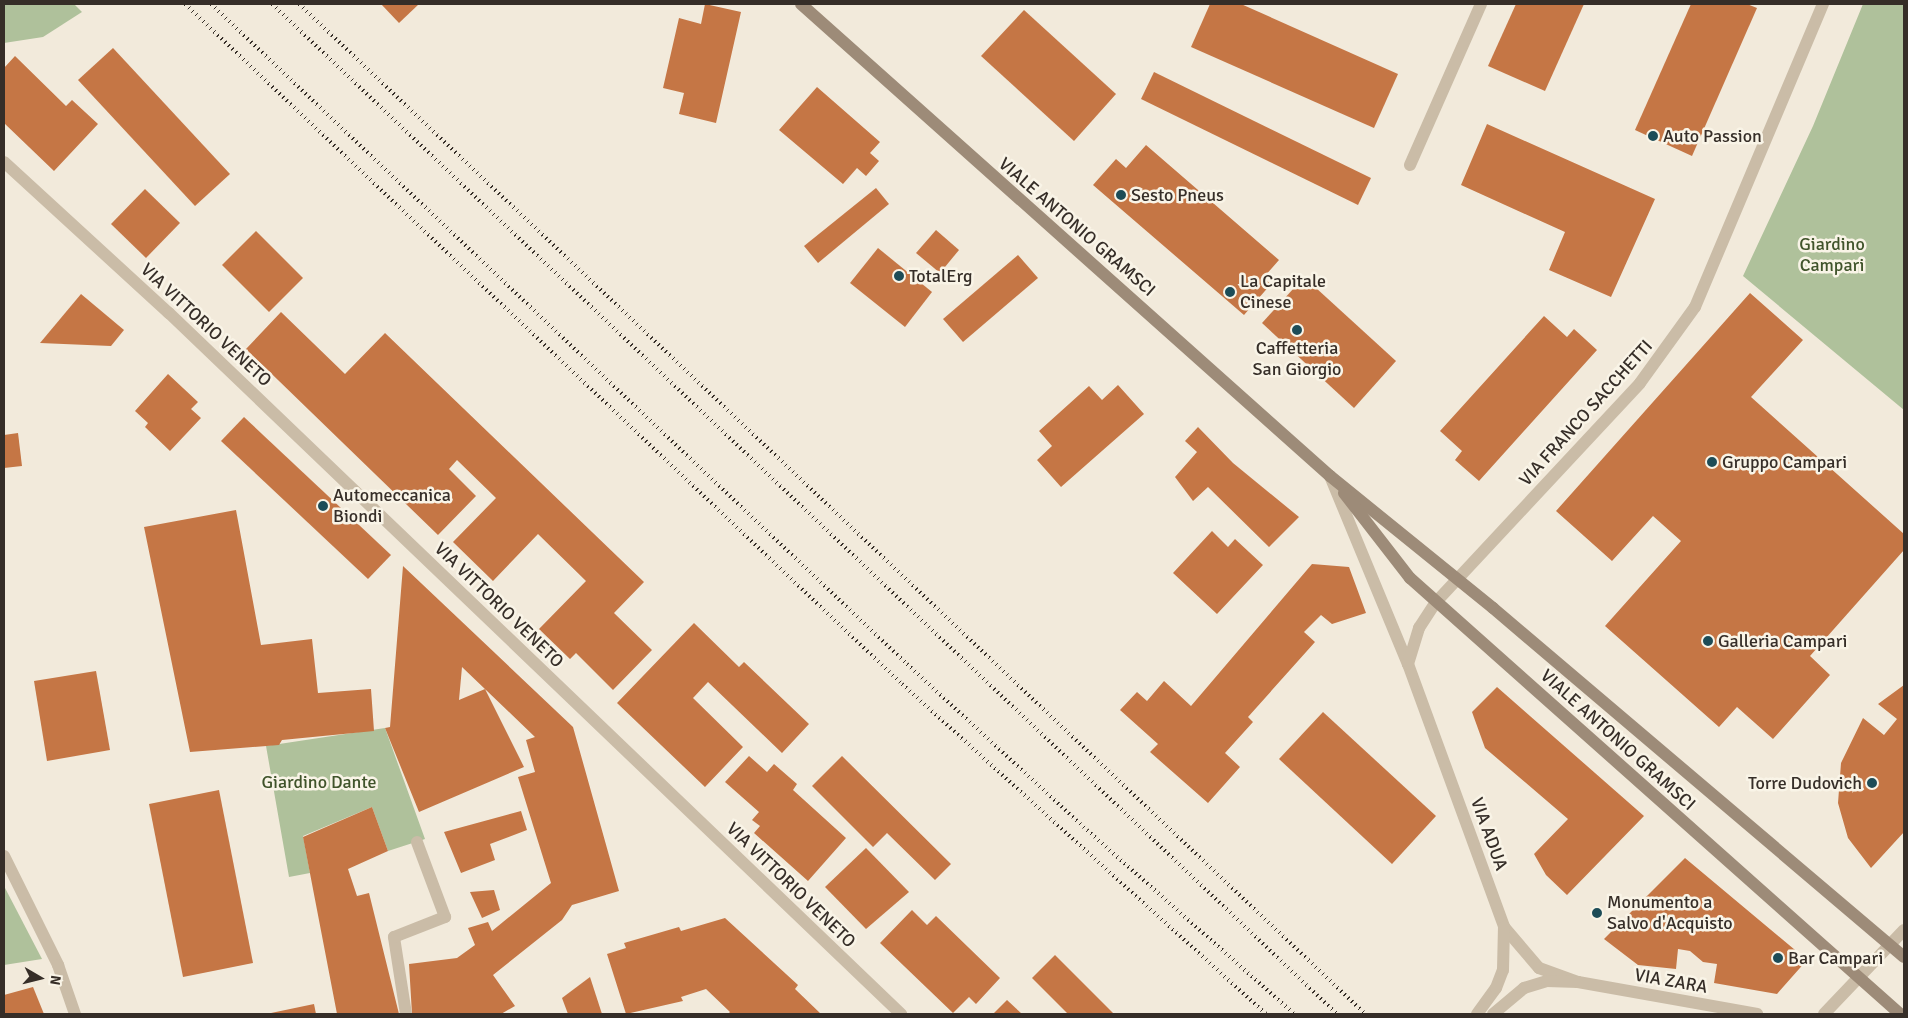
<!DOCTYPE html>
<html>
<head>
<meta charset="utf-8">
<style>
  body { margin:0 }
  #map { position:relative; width:1908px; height:1018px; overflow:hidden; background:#f2eadb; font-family:Signika,sans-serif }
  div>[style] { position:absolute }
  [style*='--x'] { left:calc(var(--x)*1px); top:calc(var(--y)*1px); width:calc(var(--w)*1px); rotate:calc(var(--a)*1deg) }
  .green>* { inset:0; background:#afc19b }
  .building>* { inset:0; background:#c57645 }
  .service>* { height:12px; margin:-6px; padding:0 6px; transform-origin:6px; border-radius:6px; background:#cabca7 }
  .minor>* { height:12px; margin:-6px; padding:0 6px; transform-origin:6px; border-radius:6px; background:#cabca7 }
  .secondary>* { height:12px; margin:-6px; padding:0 6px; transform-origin:6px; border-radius:6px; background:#9d8b78 }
  .rail>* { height:4px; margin-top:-2px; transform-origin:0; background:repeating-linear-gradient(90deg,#362e28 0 1px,transparent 0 5px) }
  .dots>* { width:14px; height:14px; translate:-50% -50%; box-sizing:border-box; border:2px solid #f9f4e7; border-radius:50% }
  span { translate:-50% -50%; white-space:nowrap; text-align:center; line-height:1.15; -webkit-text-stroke:5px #f9f4e7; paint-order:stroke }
  .poi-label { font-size:18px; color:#362e28 }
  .left { translate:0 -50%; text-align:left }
  .right { translate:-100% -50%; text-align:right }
  .street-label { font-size:18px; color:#362e28 }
  .park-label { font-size:18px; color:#40542b }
  .frame { position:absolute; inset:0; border:5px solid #362e28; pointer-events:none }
  .north { position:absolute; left:15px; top:953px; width:50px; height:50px; -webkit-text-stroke:4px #f9f4e7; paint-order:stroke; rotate:98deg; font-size:14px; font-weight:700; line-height:20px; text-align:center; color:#362e28 }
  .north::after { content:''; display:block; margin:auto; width:18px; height:22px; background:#362e28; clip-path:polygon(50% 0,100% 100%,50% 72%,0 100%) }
</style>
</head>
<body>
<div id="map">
  <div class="green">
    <div style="clip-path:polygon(4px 4px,74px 4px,82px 12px,43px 37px,4px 43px)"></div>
    <div style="clip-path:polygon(1863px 4px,1904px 4px,1904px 410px,1743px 276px,1813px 126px)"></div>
    <div style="clip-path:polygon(385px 728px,425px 839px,388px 851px,372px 807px,303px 836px,310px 873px,289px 877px,266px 746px)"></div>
    <div style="clip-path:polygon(4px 886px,42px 959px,4px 965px)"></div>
  </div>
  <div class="building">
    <div style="clip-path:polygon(381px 4px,419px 4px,399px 23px)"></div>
    <div style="clip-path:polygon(705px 4px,741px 12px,716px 123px,679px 114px,684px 93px,663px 88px,679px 18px,701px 24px)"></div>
    <div style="clip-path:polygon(1210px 4px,1241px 4px,1398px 74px,1374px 128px,1191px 47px)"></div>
    <div style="clip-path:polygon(1516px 4px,1584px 4px,1545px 91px,1488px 66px)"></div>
    <div style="clip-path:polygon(1691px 4px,1747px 4px,1757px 8px,1692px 156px,1635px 130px)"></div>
    <div style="clip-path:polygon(1024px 10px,1116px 94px,1074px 141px,981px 56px)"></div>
    <div style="clip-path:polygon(113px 48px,230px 174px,195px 206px,78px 80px)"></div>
    <div style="clip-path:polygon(15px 56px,66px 106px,72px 100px,98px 124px,54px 171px,4px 123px,4px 68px)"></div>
    <div style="clip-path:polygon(1154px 72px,1371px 178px,1358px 205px,1141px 99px)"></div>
    <div style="clip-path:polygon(817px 87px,880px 142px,870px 153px,879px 161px,866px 176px,857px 168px,843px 184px,779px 130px)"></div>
    <div style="clip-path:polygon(1487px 124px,1655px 199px,1611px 297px,1549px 270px,1565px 232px,1461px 185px)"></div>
    <div style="clip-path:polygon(1146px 145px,1279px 260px,1263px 278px,1271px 284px,1244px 315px,1093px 185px,1116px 159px,1126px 168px)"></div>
    <div style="clip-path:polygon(876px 188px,889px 204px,818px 263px,804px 246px)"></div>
    <div style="clip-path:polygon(145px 189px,180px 223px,146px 258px,111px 224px)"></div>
    <div style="clip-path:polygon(936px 230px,959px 250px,940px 273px,916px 253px)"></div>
    <div style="clip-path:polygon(256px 231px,303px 278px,269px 312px,222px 265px)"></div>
    <div style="clip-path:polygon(878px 248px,932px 292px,905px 327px,850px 283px)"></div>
    <div style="clip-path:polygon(1018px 255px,1038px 278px,963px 342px,943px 319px)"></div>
    <div style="clip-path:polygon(1304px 277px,1396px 361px,1354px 408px,1262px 323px)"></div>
    <div style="clip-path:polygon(1750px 293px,1803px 340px,1751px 397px,1904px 534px,1904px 550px,1810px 656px,1830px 675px,1773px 739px,1737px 707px,1719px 727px,1605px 626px,1681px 541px,1653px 516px,1612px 561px,1556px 511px)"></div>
    <div style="clip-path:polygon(81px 294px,124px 330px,111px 346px,40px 343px)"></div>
    <div style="clip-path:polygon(281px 312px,345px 374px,385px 333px,644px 582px,614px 613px,652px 650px,613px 690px,576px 653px,570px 659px,539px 629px,586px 581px,538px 534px,493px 581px,453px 542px,496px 498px,457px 460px,449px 469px,476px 496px,438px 535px,246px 349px)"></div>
    <div style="clip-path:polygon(1544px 316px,1567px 337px,1574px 329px,1597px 350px,1479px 481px,1455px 460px,1462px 451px,1440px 431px)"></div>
    <div style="clip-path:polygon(168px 374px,198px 402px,191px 409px,201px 418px,170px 451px,145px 427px,148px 423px,135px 411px)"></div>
    <div style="clip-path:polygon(1118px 385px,1144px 414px,1061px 487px,1037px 460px,1052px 446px,1039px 431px,1089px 386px,1102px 400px)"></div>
    <div style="clip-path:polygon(244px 417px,391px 555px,368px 579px,221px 441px)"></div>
    <div style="clip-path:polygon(1198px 427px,1233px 463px,1299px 517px,1269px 547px,1208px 487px,1193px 501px,1175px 477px,1197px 452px,1185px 441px)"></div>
    <div style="clip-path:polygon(18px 433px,22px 466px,4px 468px,4px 435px)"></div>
    <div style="clip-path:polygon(236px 510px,261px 645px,312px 639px,318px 693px,371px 689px,374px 731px,282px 740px,279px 745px,190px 752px,144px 527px)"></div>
    <div style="clip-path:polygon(1212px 531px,1228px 547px,1235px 539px,1263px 565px,1217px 614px,1173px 573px)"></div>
    <div style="clip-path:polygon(1312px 564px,1349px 567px,1366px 613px,1332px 624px,1321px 615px,1304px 632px,1315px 642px,1248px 717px,1253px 722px,1225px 753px,1240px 767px,1208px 803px,1150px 752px,1158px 744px,1120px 710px,1137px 692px,1147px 701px,1164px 681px,1191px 706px)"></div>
    <div style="clip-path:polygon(403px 566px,573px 727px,619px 891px,572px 905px,562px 920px,493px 975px,515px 1006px,501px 1014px,412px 1014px,409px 964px,457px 958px,475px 945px,468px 928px,488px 922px,492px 931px,551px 883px,518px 777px,535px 772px,526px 740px,535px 737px,462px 667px,459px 700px,485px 689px,524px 767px,419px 812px,385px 728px,390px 727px)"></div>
    <div style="clip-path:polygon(694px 623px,739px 667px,744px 662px,809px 724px,782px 753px,708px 682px,693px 698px,743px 747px,705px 787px,617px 703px)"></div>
    <div style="clip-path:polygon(96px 671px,110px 750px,47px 761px,34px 681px)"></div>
    <div style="clip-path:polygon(1904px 685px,1904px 832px,1871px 868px,1848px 838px,1838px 803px,1841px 763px,1863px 718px,1884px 735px,1897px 719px,1878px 704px)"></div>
    <div style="clip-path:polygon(1497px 687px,1644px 816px,1567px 895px,1546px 875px,1534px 854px,1568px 819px,1485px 748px,1472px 712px)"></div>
    <div style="clip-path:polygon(1323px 712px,1436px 816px,1392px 864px,1279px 759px)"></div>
    <div style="clip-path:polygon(749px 756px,767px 772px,774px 764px,797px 784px,793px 790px,846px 838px,808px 881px,754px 833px,760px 826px,752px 820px,759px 812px,725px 782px)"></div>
    <div style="clip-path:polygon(842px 756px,951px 864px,935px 880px,887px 833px,873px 847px,812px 786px)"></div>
    <div style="clip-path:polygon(219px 790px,253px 963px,183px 977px,149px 804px)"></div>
    <div style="clip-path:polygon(372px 807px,388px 851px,348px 869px,357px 896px,369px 893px,399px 1014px,337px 1014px,303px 837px)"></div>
    <div style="clip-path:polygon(521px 811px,527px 830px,490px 844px,495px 860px,461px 873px,444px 832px)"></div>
    <div style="clip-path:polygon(866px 848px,909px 892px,866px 929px,825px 887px)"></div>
    <div style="clip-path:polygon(1685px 858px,1807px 960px,1777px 994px,1714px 983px,1717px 964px,1703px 962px,1690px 951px,1678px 949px,1676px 969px,1638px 965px,1604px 939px)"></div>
    <div style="clip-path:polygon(494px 890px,500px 910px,482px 918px,470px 892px)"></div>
    <div style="clip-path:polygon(912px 910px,927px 925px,936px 916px,1000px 978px,976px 1004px,969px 997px,953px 1013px,880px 943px)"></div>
    <div style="clip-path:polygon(725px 918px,798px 985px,795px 989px,821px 1014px,728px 1014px,730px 1012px,706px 989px,681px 997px,683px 1001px,626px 1014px,607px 954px,626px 948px,624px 943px,679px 927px,681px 931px)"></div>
    <div style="clip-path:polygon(1055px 955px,1114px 1014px,1068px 1014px,1032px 978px)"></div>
    <div style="clip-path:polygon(590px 977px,602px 1014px,568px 1014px,562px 998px)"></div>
    <div style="clip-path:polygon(33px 987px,44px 1014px,4px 1014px,4px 995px)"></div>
    <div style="clip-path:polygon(1007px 1000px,1022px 1014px,993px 1014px)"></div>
    <div style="clip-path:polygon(314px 1004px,316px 1014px,271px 1014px,271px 1013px)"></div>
  </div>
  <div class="service">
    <div style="--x:1410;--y:165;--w:176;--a:-66.2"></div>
    <div style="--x:406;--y:1014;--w:78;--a:-98.9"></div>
    <div style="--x:394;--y:937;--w:55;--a:-21.4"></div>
    <div style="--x:445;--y:917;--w:80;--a:-110.5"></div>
  </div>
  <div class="minor">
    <div style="--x:4;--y:162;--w:224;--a:42.5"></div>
    <div style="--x:169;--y:313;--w:1014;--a:43.76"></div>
    <div style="--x:1330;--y:476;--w:204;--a:67.5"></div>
    <div style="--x:1408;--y:664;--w:280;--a:69.9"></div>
    <div style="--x:1504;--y:927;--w:54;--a:49.5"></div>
    <div style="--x:1539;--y:968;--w:41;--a:19.7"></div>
    <div style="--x:1408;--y:664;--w:38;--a:-73"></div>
    <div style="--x:1419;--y:628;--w:31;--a:-57"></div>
    <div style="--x:1436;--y:602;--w:299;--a:-47"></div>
    <div style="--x:1640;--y:383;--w:94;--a:-54.1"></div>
    <div style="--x:1695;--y:307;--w:329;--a:-67.1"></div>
    <div style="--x:4;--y:856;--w:122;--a:63.6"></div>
    <div style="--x:58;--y:965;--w:52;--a:70.9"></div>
    <div style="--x:1477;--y:1014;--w:32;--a:-54"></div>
    <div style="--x:1496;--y:988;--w:19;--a:-69"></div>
    <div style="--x:1503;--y:970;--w:43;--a:-88.7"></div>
    <div style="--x:1493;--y:1014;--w:40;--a:-40"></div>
    <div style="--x:1524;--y:988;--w:24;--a:-17"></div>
    <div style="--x:1547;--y:981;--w:31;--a:2"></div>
    <div style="--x:1578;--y:982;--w:182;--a:10.1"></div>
    <div style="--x:1824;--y:1014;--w:116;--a:-46.4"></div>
  </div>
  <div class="secondary">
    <div style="--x:801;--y:4;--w:709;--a:41.74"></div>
    <div style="--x:1330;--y:476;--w:210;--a:39"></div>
    <div style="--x:1493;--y:608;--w:539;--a:40.34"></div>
    <div style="--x:1344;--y:493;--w:108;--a:52.2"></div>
    <div style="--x:1410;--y:578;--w:656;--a:41.66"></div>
  </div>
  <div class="rail">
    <div style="--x:185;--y:4;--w:988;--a:43.48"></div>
    <div style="--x:902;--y:684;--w:491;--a:42.2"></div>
    <div style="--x:211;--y:4;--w:959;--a:43.48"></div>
    <div style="--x:907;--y:664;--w:245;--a:42.7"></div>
    <div style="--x:1087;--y:830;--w:277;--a:41.6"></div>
    <div style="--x:272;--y:4;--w:1468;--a:43.48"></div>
    <div style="--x:299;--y:4;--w:1468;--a:43.45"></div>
  </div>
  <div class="dots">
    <div style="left:1653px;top:136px;background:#1d4c57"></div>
    <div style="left:1121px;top:195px;background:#1d4c57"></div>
    <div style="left:899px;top:276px;background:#1d4c57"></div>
    <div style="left:1230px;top:292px;background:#1d4c57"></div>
    <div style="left:1297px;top:330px;background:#1d4c57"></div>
    <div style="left:1712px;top:462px;background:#1d4c57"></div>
    <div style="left:323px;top:506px;background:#1d4c57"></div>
    <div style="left:1708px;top:641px;background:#1d4c57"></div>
    <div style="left:1872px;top:783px;background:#1d4c57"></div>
    <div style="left:1597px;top:913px;background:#1d4c57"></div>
    <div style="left:1778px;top:958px;background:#1d4c57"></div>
  </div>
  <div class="poi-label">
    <span class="left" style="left:1663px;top:136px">Auto Passion</span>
    <span class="left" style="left:1131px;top:195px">Sesto Pneus</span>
    <span class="left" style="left:909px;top:276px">TotalErg</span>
    <span class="left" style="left:1240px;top:292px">La Capitale<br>Cinese</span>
    <span style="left:1297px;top:359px">Caffetteria<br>San Giorgio</span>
    <span class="left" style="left:1722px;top:462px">Gruppo Campari</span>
    <span class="left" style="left:333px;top:506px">Automeccanica<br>Biondi</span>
    <span class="left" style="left:1718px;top:641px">Galleria Campari</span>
    <span class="right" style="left:1862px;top:783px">Torre Dudovich</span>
    <span class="left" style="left:1607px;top:913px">Monumento a<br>Salvo d'Acquisto</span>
    <span class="left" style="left:1788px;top:958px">Bar Campari</span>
  </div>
  <div class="street-label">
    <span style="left:1077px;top:227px;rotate:41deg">VIALE ANTONIO GRAMSCI</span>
    <span style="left:206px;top:325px;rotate:43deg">VIA VITTORIO VENETO</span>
    <span style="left:1586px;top:413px;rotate:-48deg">VIA FRANCO SACCHETTI</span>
    <span style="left:499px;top:605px;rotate:44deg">VIA VITTORIO VENETO</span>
    <span style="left:1618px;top:740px;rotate:42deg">VIALE ANTONIO GRAMSCI</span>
    <span style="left:1489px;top:834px;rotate:70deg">VIA ADUA</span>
    <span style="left:791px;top:885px;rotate:44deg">VIA VITTORIO VENETO</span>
    <span style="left:1671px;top:981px;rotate:10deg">VIA ZARA</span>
  </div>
  <div class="park-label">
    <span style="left:1832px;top:255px">Giardino<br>Campari</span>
    <span style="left:319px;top:782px">Giardino Dante</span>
  </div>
  <div class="frame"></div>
  <div class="north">N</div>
</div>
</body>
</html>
